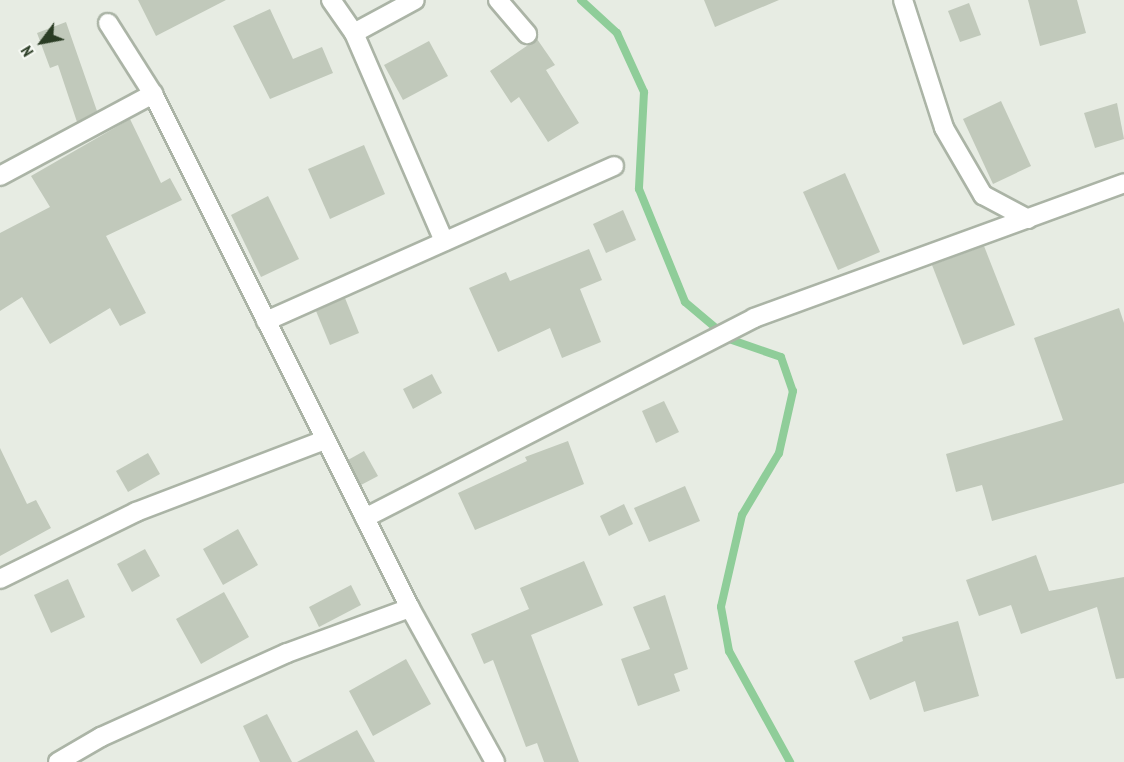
<!DOCTYPE html>
<html>
<head>
<meta charset="utf-8">
<style>
  body { margin:0 }
  #map { position:relative; width:1124px; height:762px; overflow:hidden; background:#e7ece3; font-family:"PT Sans Narrow",sans-serif }
  div>[style] { position:absolute }
  [style*='--x'] { left:calc(var(--x)*1px); top:calc(var(--y)*1px); width:calc(var(--w)*1px); rotate:calc(var(--a)*1deg) }
  .stream>* { height:8px; margin:-4px; padding:0 4px; transform-origin:4px; border-radius:4px; background:#8fcd99 }
  .building>* { inset:0; background:#c1c9bb }
  .roads { filter:drop-shadow(2px 0 #abb4a6) drop-shadow(-2px 0 #abb4a6) drop-shadow(0 2px #abb4a6) drop-shadow(0 -2px #abb4a6) }
  .street>* { height:18px; margin:-9px; padding:0 9px; transform-origin:9px; border-radius:9px; background:#fff }
  span { translate:-50% -50%; white-space:nowrap; text-align:center; line-height:1.15; -webkit-text-stroke:4.5px #f6f9f3; paint-order:stroke }
  .north { position:absolute; left:12px; top:12px; width:60px; height:60px; -webkit-text-stroke:4px #f6f9f3; paint-order:stroke; rotate:238deg; font-size:16px; font-weight:700; line-height:24px; text-align:center; color:#2a3c24 }
  .north::after { content:''; display:block; margin:auto; width:21px; height:27px; background:#2a3c24; clip-path:polygon(50% 0,100% 100%,50% 72%,0 100%) }
</style>
</head>
<body>
<div id="map">
  <div class="stream">
    <div style="--x:581;--y:0;--w:49;--a:42.5"></div>
    <div style="--x:617;--y:33;--w:65;--a:65.4"></div>
    <div style="--x:644;--y:92;--w:97;--a:93"></div>
    <div style="--x:639;--y:189;--w:122;--a:67.8"></div>
    <div style="--x:685;--y:302;--w:57;--a:40.1"></div>
    <div style="--x:729;--y:339;--w:55;--a:19.1"></div>
    <div style="--x:781;--y:357;--w:36;--a:71"></div>
    <div style="--x:793;--y:391;--w:64;--a:102.7"></div>
    <div style="--x:779;--y:453;--w:72;--a:120.8"></div>
    <div style="--x:742;--y:515;--w:94;--a:102.9"></div>
    <div style="--x:721;--y:607;--w:45;--a:79.7"></div>
    <div style="--x:729;--y:651;--w:127;--a:61.2"></div>
  </div>
  <div class="building">
    <div style="clip-path:polygon(138px 0,226px 0,156px 36px)"></div>
    <div style="clip-path:polygon(704px 0,779px 0,715px 27px)"></div>
    <div style="clip-path:polygon(1028px 0,1077px 0,1086px 33px,1040px 46px)"></div>
    <div style="clip-path:polygon(969px 3px,981px 35px,960px 42px,948px 11px)"></div>
    <div style="clip-path:polygon(270px 9px,293px 59px,322px 47px,333px 73px,270px 99px,233px 26px)"></div>
    <div style="clip-path:polygon(66px 22px,97px 111px,77px 122px,58px 65px,50px 68px,37px 33px)"></div>
    <div style="clip-path:polygon(537px 39px,555px 65px,546px 70px,579px 123px,548px 142px,519px 97px,511px 103px,490px 71px)"></div>
    <div style="clip-path:polygon(429px 41px,448px 76px,403px 100px,384px 65px)"></div>
    <div style="clip-path:polygon(1001px 101px,1031px 166px,993px 184px,963px 119px)"></div>
    <div style="clip-path:polygon(1117px 103px,1124px 139px,1095px 148px,1084px 113px)"></div>
    <div style="clip-path:polygon(130px 119px,161px 183px,170px 178px,182px 200px,106px 236px,146px 313px,120px 326px,110px 308px,50px 344px,22px 297px,0 311px,0 233px,50px 207px,31px 176px)"></div>
    <div style="clip-path:polygon(364px 145px,385px 194px,330px 219px,308px 169px)"></div>
    <div style="clip-path:polygon(845px 173px,880px 252px,838px 270px,803px 192px)"></div>
    <div style="clip-path:polygon(268px 196px,299px 259px,261px 277px,231px 215px)"></div>
    <div style="clip-path:polygon(623px 210px,636px 240px,606px 253px,593px 224px)"></div>
    <div style="clip-path:polygon(984px 246px,1015px 325px,963px 345px,932px 265px)"></div>
    <div style="clip-path:polygon(589px 249px,602px 280px,580px 289px,601px 342px,562px 358px,550px 328px,498px 352px,469px 288px,506px 272px,510px 281px)"></div>
    <div style="clip-path:polygon(345px 298px,359px 333px,330px 345px,316px 311px)"></div>
    <div style="clip-path:polygon(1119px 308px,1124px 323px,1124px 483px,992px 521px,982px 485px,956px 492px,946px 454px,1063px 420px,1034px 338px)"></div>
    <div style="clip-path:polygon(432px 374px,442px 393px,413px 409px,403px 389px)"></div>
    <div style="clip-path:polygon(664px 401px,679px 432px,656px 443px,642px 411px)"></div>
    <div style="clip-path:polygon(568px 441px,584px 484px,475px 530px,458px 493px,527px 461px,525px 457px)"></div>
    <div style="clip-path:polygon(0 448px,27px 504px,36px 500px,51px 528px,0 556px)"></div>
    <div style="clip-path:polygon(364px 451px,378px 476px,361px 485px,348px 460px)"></div>
    <div style="clip-path:polygon(148px 453px,160px 474px,128px 492px,116px 471px)"></div>
    <div style="clip-path:polygon(685px 486px,700px 521px,649px 542px,634px 508px)"></div>
    <div style="clip-path:polygon(624px 504px,633px 524px,609px 536px,600px 516px)"></div>
    <div style="clip-path:polygon(238px 529px,258px 565px,223px 585px,203px 549px)"></div>
    <div style="clip-path:polygon(145px 549px,160px 576px,132px 592px,117px 564px)"></div>
    <div style="clip-path:polygon(1036px 555px,1049px 591px,1124px 577px,1124px 678px,1116px 679px,1097px 607px,1021px 634px,1011px 605px,979px 616px,966px 580px)"></div>
    <div style="clip-path:polygon(584px 561px,603px 605px,531px 635px,579px 762px,544px 762px,537px 743px,526px 747px,493px 660px,484px 664px,471px 634px,529px 609px,520px 588px)"></div>
    <div style="clip-path:polygon(68px 579px,85px 617px,51px 633px,34px 595px)"></div>
    <div style="clip-path:polygon(351px 585px,361px 605px,319px 627px,309px 607px)"></div>
    <div style="clip-path:polygon(224px 592px,249px 637px,201px 664px,176px 619px)"></div>
    <div style="clip-path:polygon(665px 595px,688px 669px,674px 674px,680px 691px,638px 706px,621px 659px,650px 649px,633px 607px)"></div>
    <div style="clip-path:polygon(958px 621px,979px 696px,924px 712px,915px 681px,870px 700px,854px 661px,903px 641px,902px 637px)"></div>
    <div style="clip-path:polygon(406px 659px,431px 704px,373px 736px,349px 691px)"></div>
    <div style="clip-path:polygon(267px 714px,292px 762px,260px 762px,243px 726px)"></div>
    <div style="clip-path:polygon(357px 730px,375px 762px,297px 762px)"></div>
  </div>
  <div class="roads">
    <div class="street">
      <div style="--x:331;--y:0;--w:40;--a:55.1"></div>
      <div style="--x:354;--y:33;--w:227;--a:66.6"></div>
      <div style="--x:498;--y:0;--w:45;--a:49.5"></div>
      <div style="--x:903;--y:0;--w:134;--a:72.2"></div>
      <div style="--x:944;--y:128;--w:78;--a:59.8"></div>
      <div style="--x:983;--y:195;--w:51;--a:28.1"></div>
      <div style="--x:108;--y:23;--w:84;--a:57.6"></div>
      <div style="--x:153;--y:94;--w:575;--a:63.43"></div>
      <div style="--x:410;--y:608;--w:176;--a:61.1"></div>
      <div style="--x:354;--y:33;--w:69;--a:-28.4"></div>
      <div style="--x:0;--y:176;--w:174;--a:-28.2"></div>
      <div style="--x:266;--y:321;--w:381;--a:-24"></div>
      <div style="--x:365;--y:518;--w:437;--a:-27.2"></div>
      <div style="--x:754;--y:318;--w:394;--a:-20"></div>
      <div style="--x:0;--y:579;--w:152;--a:-26.2"></div>
      <div style="--x:136;--y:512;--w:202;--a:-20.9"></div>
      <div style="--x:58;--y:762;--w:50;--a:-30.2"></div>
      <div style="--x:101;--y:737;--w:204;--a:-24.3"></div>
      <div style="--x:287;--y:653;--w:131;--a:-20.1"></div>
    </div>
  </div>
  <div class="north">N</div>
</div>
</body>
</html>
